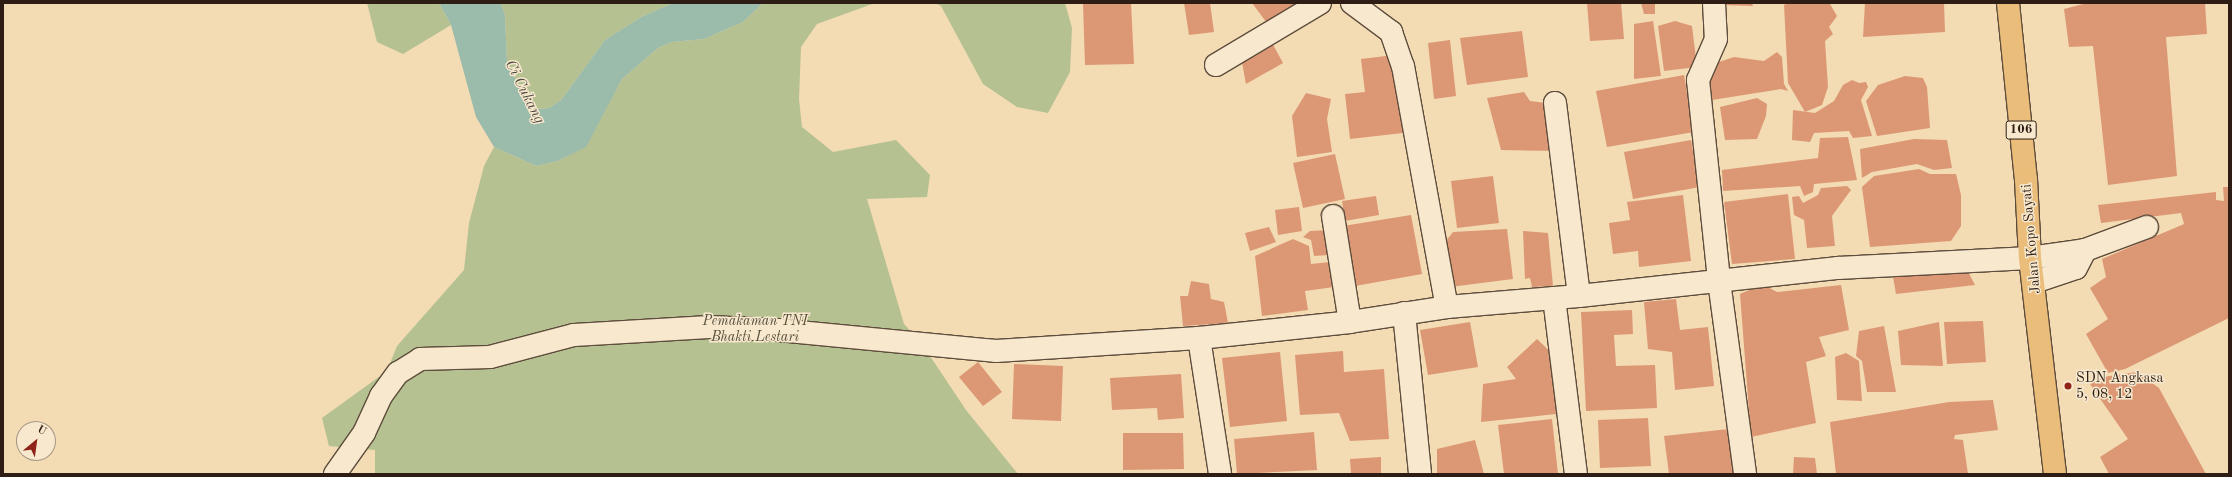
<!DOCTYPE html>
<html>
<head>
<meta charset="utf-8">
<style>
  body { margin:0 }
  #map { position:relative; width:2232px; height:477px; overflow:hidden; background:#f3dbb4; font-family:"Old Standard TT",serif }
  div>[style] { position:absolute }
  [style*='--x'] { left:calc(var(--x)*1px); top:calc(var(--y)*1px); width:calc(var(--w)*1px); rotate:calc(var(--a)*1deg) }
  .green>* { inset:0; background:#b5c191 }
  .water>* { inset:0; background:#9bbbab }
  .building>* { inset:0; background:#dc9874 }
  .roads { filter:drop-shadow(1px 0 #5e4c3c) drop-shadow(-1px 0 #5e4c3c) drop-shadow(0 1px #5e4c3c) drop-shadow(0 -1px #5e4c3c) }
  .minor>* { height:22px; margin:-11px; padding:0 11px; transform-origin:11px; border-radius:11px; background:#f7e8ce }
  .major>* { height:22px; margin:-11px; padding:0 11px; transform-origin:11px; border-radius:11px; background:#eabe7a }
  .dots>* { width:11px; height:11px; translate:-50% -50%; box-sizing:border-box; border:2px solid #f7e8ce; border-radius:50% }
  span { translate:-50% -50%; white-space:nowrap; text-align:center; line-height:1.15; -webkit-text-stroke:3px #f7e8ce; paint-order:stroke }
  .shield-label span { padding:1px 3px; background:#f7e8ce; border:1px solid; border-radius:3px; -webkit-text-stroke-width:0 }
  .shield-label { font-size:13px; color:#2d1d14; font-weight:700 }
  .street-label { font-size:14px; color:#2d1d14 }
  .park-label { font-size:14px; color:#564e3a; font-style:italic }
  .poi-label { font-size:14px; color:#2d1d14 }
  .left { translate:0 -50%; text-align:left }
  .water-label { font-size:15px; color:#4e4c41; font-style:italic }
  .frame { position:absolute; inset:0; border:4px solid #2d1d14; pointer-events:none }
  .north { position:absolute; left:16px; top:421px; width:40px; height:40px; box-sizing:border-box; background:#f7e8ce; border:1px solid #a69784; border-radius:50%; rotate:29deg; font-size:11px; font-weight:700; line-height:16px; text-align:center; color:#2d1d14 }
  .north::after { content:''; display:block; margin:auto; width:14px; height:18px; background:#8f2418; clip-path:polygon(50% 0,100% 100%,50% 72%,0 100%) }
</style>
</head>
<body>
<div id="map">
  <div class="green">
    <div style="clip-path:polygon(367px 3px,439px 3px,451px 25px,403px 54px,377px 42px)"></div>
    <div style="clip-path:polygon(501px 3px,673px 3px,641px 17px,605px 40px,561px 100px,549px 108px,536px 109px,526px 100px,507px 62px,505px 15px)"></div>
    <div style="clip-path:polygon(763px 3px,875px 3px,817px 24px,801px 47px,799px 99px,802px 127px,833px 152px,896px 140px,930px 175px,927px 197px,867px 199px,904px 324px,922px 344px,966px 410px,1018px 474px,375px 474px,375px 450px,329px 446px,322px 418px,387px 371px,397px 346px,464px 270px,469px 223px,484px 166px,494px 147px,536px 166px,558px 161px,585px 147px,622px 79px,658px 48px,672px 42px,704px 39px,743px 22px)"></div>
    <div style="clip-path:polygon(935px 3px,1065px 3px,1072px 28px,1070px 72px,1048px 113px,1017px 107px,983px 84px,941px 6px)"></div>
  </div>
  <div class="water">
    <div style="clip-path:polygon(439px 3px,501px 3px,505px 15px,507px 62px,526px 100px,537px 109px,549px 108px,561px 100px,605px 40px,641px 17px,673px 3px,763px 3px,743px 22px,704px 39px,672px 42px,658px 48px,622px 79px,586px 147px,558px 161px,536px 166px,494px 147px,476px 117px,451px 25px)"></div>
  </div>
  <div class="building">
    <div style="clip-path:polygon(1131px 3px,1134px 64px,1085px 65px,1083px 4px)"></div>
    <div style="clip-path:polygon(1184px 3px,1210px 3px,1214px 32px,1189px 35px)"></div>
    <div style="clip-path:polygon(1252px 3px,1301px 3px,1267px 23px)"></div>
    <div style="clip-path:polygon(1587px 3px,1621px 3px,1624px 39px,1590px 41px)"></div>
    <div style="clip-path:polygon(1641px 3px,1655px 3px,1655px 14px,1644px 14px)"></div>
    <div style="clip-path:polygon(1720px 3px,1752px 3px,1753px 6px,1721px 5px)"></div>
    <div style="clip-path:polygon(1788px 3px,1830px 4px,1837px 16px,1829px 27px,1833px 34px,1825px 41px,1828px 87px,1822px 105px,1805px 112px,1788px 83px,1784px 5px)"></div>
    <div style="clip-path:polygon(1865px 3px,1944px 3px,1945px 32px,1863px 37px)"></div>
    <div style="clip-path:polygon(2087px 3px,2205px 3px,2207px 34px,2166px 37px,2177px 176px,2108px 185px,2093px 46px,2069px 47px,2064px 9px)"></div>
    <div style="clip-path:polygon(1653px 21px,1661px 76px,1634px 79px,1634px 24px)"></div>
    <div style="clip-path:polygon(1675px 21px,1692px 26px,1697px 67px,1664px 71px,1658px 26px)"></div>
    <div style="clip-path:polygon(1522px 31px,1528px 77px,1467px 85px,1460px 38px)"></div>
    <div style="clip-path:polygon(1450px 40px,1456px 96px,1434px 99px,1428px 43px)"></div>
    <div style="clip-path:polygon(1271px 41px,1283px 63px,1246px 84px,1241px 57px)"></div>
    <div style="clip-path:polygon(1777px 52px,1782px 57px,1784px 84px,1788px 91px,1781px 89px,1712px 100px,1706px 81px,1713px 64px,1734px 57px,1764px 61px)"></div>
    <div style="clip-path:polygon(1394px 55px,1403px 133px,1350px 139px,1345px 94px,1365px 92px,1361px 59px)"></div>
    <div style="clip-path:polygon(1684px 75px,1694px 132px,1607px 147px,1596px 91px)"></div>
    <div style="clip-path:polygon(1905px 76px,1923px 78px,1927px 87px,1930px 128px,1877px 136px,1866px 101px,1878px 85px)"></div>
    <div style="clip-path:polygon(1852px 80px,1859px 83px,1866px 82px,1868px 87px,1861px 100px,1872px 136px,1853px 138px,1849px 131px,1814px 133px,1810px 142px,1792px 140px,1793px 110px,1815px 113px,1834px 101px,1843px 85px)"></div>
    <div style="clip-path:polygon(1524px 92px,1530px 101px,1546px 103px,1559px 151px,1501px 150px,1487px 98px)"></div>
    <div style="clip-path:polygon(1306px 93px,1331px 99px,1327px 119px,1332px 152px,1297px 157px,1292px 116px)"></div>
    <div style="clip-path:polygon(1757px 98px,1767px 104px,1766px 116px,1757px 139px,1725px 140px,1720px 107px)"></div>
    <div style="clip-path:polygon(1848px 137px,1857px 180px,1814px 184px,1813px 192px,1804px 196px,1800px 186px,1723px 191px,1722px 170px,1818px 158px,1820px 138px)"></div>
    <div style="clip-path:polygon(1914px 139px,1947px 140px,1952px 168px,1934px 170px,1917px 164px,1872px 172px,1862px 178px,1860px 149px)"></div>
    <div style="clip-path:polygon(1691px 140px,1700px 187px,1633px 199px,1624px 152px)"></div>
    <div style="clip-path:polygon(1335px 154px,1345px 199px,1303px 208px,1293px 163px)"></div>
    <div style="clip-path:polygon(1919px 169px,1930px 174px,1956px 174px,1961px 195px,1961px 226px,1951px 241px,1870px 247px,1862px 187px,1874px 176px)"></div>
    <div style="clip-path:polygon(1493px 176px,1499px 223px,1457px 228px,1451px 181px)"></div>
    <div style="clip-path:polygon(1847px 186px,1851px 190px,1832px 216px,1835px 246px,1807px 248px,1804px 220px,1794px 215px,1792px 197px,1799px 196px,1803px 203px,1818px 195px,1821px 188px)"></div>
    <div style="clip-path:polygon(2223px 187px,2229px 187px,2229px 318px,2125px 369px,2108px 373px,2086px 334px,2108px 319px,2090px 288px,2106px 277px,2102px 259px,2184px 224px,2181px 213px,2101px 223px,2098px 205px,2216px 192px,2216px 200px,2224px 201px)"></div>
    <div style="clip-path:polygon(1788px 194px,1795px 259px,1732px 264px,1724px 202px)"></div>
    <div style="clip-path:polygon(1683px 195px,1691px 261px,1639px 267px,1638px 251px,1613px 254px,1609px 223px,1630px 220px,1627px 202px)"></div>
    <div style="clip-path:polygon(1376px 196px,1379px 215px,1345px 221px,1342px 201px)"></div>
    <div style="clip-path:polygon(1299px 207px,1302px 231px,1278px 235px,1275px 210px)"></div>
    <div style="clip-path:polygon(1411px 215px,1422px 274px,1355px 286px,1343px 226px)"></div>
    <div style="clip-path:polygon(1269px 227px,1276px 242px,1250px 251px,1245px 233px)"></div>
    <div style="clip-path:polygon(1507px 229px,1513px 279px,1450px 287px,1446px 241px,1453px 232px)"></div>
    <div style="clip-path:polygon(1329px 230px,1329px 255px,1314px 256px,1311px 240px,1303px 237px,1310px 231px)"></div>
    <div style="clip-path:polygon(1523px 231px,1548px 233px,1553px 286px,1532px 287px,1530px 278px,1525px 279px)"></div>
    <div style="clip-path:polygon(1293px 239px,1309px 246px,1311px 264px,1330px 262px,1334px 287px,1305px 291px,1308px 310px,1262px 316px,1255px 256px)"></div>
    <div style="clip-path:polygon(1963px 262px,1975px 285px,1896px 294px,1891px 265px)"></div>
    <div style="clip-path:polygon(1191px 281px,1209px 284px,1211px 299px,1224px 302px,1228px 323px,1183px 326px,1180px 296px,1188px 296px)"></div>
    <div style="clip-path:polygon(1762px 284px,1777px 292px,1841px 285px,1849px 330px,1819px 337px,1826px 356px,1806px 362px,1816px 423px,1751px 437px,1740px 294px)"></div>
    <div style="clip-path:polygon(1676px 299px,1680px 330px,1708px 327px,1714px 386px,1675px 390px,1672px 352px,1648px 349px,1644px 302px)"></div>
    <div style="clip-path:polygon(1632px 310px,1633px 334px,1614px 335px,1616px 366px,1655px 365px,1657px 408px,1586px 411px,1581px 312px)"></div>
    <div style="clip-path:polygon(1983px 321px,1986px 362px,1947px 364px,1944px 322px)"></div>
    <div style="clip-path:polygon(1470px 322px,1478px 367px,1428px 375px,1420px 330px)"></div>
    <div style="clip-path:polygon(1939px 322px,1943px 366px,1901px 365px,1898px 331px)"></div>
    <div style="clip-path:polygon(1884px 326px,1896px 392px,1867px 392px,1862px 361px,1856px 356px,1859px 331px)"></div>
    <div style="clip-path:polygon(1537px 339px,1558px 359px,1556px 414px,1481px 422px,1483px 384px,1516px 379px,1507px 367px)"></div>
    <div style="clip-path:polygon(1343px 351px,1344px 372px,1384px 369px,1389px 439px,1350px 441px,1339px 413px,1300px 415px,1295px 355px)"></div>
    <div style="clip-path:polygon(1280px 352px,1287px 421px,1230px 427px,1222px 358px)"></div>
    <div style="clip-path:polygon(1846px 353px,1859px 361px,1862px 401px,1837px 400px,1835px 357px)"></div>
    <div style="clip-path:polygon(978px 362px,1002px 392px,983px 406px,959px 377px)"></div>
    <div style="clip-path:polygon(1014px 364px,1063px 366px,1061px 421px,1012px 419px)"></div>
    <div style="clip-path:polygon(2137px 372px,2159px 388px,2206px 474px,2109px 474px,2100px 457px,2128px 439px,2090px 384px,2103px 377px)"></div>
    <div style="clip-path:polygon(1181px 374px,1184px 418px,1158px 420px,1157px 408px,1112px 410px,1110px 378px)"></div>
    <div style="clip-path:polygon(1993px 400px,1998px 430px,1955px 435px,1954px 439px,1963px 440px,1968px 474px,1836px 474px,1830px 422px,1949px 402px)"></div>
    <div style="clip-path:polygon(1648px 418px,1651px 466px,1600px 468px,1598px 420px)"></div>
    <div style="clip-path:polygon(1552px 419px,1558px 474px,1504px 474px,1498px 425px)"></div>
    <div style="clip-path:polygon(1729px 429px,1734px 474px,1669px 474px,1664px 436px)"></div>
    <div style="clip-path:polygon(1314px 432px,1317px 470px,1237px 474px,1234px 439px)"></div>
    <div style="clip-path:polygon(1123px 433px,1183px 433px,1184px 469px,1123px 470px)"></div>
    <div style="clip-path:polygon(1475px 440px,1484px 474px,1437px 474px,1437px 449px)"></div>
    <div style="clip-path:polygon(1381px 457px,1381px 474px,1351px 474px,1350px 459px)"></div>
    <div style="clip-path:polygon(1794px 457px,1815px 458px,1817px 474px,1793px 474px)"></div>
  </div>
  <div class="roads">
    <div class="minor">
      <div style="--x:1352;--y:3;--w:49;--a:36.6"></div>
      <div style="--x:1391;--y:32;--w:36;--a:71"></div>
      <div style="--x:1403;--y:66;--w:245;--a:79.7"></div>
      <div style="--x:1714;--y:3;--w:36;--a:87"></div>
      <div style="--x:1716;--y:39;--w:45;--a:113.7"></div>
      <div style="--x:1698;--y:80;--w:202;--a:84"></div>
      <div style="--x:1719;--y:281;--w:195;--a:82.3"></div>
      <div style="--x:1216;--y:65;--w:121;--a:-30.8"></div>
      <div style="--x:1555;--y:103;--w:194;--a:82.9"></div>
      <div style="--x:1333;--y:216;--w:107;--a:80.9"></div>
      <div style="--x:2034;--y:282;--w:44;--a:-18.4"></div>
      <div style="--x:2076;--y:268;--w:20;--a:-63"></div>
      <div style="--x:1554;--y:298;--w:177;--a:82.9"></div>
      <div style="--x:1404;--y:313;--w:162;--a:84.3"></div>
      <div style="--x:1199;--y:338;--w:138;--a:81.2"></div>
      <div style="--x:335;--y:474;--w:50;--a:-54.7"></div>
      <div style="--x:364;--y:433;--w:41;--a:-65.3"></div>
      <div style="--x:381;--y:396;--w:29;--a:-54"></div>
      <div style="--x:398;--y:373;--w:26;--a:-32"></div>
      <div style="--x:420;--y:359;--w:70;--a:-1.6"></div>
      <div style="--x:490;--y:357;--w:87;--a:-14.7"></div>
      <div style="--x:574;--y:335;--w:135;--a:-3.4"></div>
      <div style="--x:709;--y:327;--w:69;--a:2.5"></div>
      <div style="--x:778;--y:330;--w:219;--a:5.5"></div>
      <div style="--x:996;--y:351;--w:203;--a:-3.7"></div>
      <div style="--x:1199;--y:338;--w:152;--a:-6"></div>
      <div style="--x:1350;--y:322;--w:98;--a:-8.8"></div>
      <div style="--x:1447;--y:307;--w:132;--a:-4.8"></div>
      <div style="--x:1579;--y:296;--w:261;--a:-6.2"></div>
      <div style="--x:1838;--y:268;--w:192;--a:-3"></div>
      <div style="--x:2030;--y:258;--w:56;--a:-8.3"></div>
      <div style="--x:2085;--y:250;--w:66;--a:-20.4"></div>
    </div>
    <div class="major">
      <div style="--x:2008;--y:3;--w:177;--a:84.2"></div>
      <div style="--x:2026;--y:179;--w:79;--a:87.1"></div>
      <div style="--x:2030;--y:258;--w:217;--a:83.4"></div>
    </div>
  </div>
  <div class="dots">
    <div style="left:2068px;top:386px;background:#8f2418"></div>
  </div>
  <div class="shield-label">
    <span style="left:2021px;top:130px">106</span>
  </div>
  <div class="street-label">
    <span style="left:2031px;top:239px;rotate:-95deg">Jalan Kopo Sayati</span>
  </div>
  <div class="park-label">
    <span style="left:755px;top:329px">Pemakaman TNI<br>Bhakti Lestari</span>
  </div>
  <div class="poi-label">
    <span class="left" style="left:2076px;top:386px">SDN Angkasa<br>5, 08, 12</span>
  </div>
  <div class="water-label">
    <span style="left:524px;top:92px;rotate:63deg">Ci Cukang</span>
  </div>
  <div class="frame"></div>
  <div class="north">U</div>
</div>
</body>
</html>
